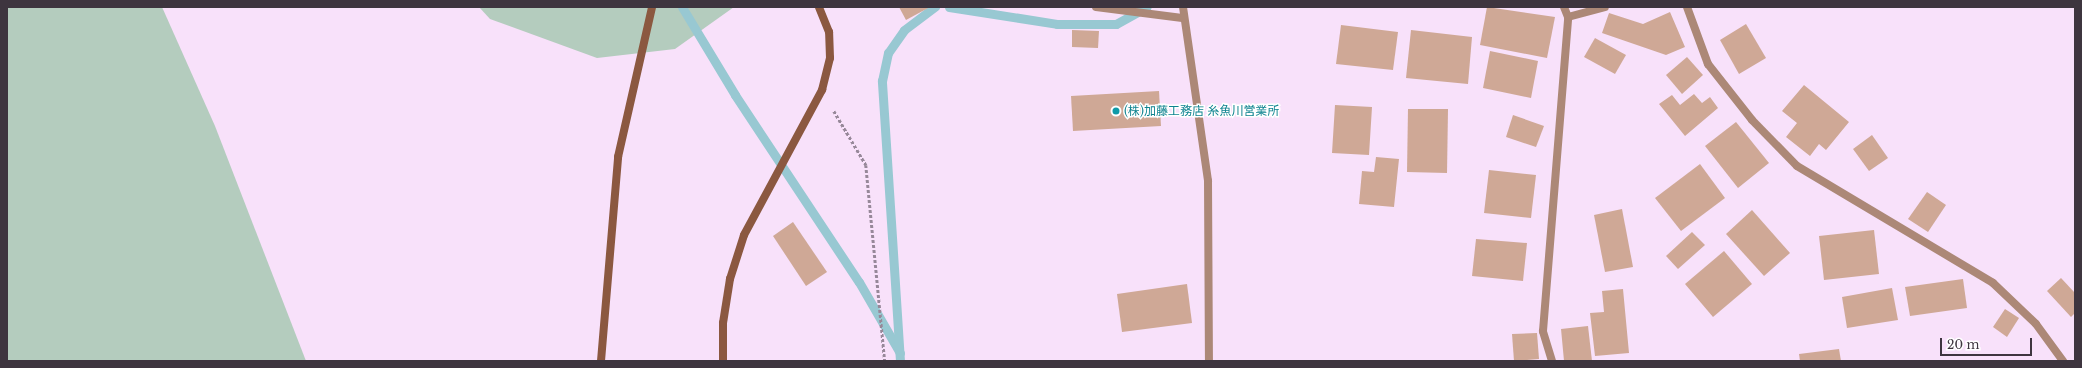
<!DOCTYPE html>
<html>
<head>
<meta charset="utf-8">
<style>
  body { margin:0 }
  #map { position:relative; width:2082px; height:368px; overflow:hidden; background:#f8e1fa; font-family:"Libre Baskerville","Noto Sans JP",serif }
  div>[style] { position:absolute }
  [style*='--x'] { left:calc(var(--x)*1px); top:calc(var(--y)*1px); width:calc(var(--w)*1px); rotate:calc(var(--a)*1deg) }
  .green>* { inset:0; background:#b4ccbe }
  .stream>* { height:9px; margin:-4.5px; padding:0 4.5px; transform-origin:4.5px; border-radius:4.5px; background:#98c8d2 }
  .building>* { inset:0; background:#cfa896 }
  .path>* { height:2.5px; margin-top:-1.25px; transform-origin:0; background:repeating-linear-gradient(90deg,#978899 0 3px,transparent 0 5px) }
  .street>* { height:8px; margin:-4px; padding:0 4px; transform-origin:4px; border-radius:4px; background:#ac8877 }
  .secondary>* { height:8px; margin:-4px; padding:0 4px; transform-origin:4px; border-radius:4px; background:#8b5840 }
  .dots>* { width:11px; height:11px; translate:-50% -50%; box-sizing:border-box; border:2px solid #fff; border-radius:50% }
  span { translate:-50% -50%; white-space:nowrap; text-align:center; line-height:1.15; -webkit-text-stroke:3px #fff; paint-order:stroke }
  .culture-label { font-size:12px; color:#0d838f }
  .left { translate:0 -50%; text-align:left }
  .frame { position:absolute; inset:0; border:8px solid #3e353f; pointer-events:none }
  .scale { position:absolute; left:1940px; top:338px; width:92px; height:18px; box-sizing:border-box; border:2px solid #3e353f; border-top:0; padding-left:5px; font-size:12px; line-height:14px; white-space:nowrap; color:#3e353f; -webkit-text-stroke:3px #fff; paint-order:stroke }
</style>
</head>
<body>
<div id="map">
  <div class="green">
    <div style="clip-path:polygon(7px 7px,162px 7px,215px 126px,306px 361px,7px 361px)"></div>
    <div style="clip-path:polygon(479px 7px,734px 7px,675px 49px,597px 58px,490px 19px)"></div>
  </div>
  <div class="stream">
    <div style="--x:682;--y:7;--w:103;--a:58.9"></div>
    <div style="--x:735;--y:95;--w:224;--a:56.5"></div>
    <div style="--x:859;--y:282;--w:82;--a:60"></div>
    <div style="--x:949;--y:7;--w:109;--a:8.9"></div>
    <div style="--x:1057;--y:24;--w:59;--a:0"></div>
    <div style="--x:1116;--y:24;--w:35;--a:-29"></div>
    <div style="--x:900;--y:361;--w:281;--a:-93.7"></div>
    <div style="--x:882;--y:81;--w:29;--a:-78"></div>
    <div style="--x:888;--y:53;--w:28;--a:-55"></div>
    <div style="--x:904;--y:30;--w:39;--a:-37"></div>
  </div>
  <div class="building">
    <div style="clip-path:polygon(899px 7px,930px 7px,906px 20px)"></div>
    <div style="clip-path:polygon(1487px 7px,1555px 17px,1547px 58px,1480px 45px)"></div>
    <div style="clip-path:polygon(1670px 12px,1685px 47px,1666px 55px,1602px 33px,1609px 13px,1643px 24px)"></div>
    <div style="clip-path:polygon(1746px 24px,1766px 58px,1739px 74px,1720px 40px)"></div>
    <div style="clip-path:polygon(1341px 25px,1398px 32px,1393px 70px,1336px 64px)"></div>
    <div style="clip-path:polygon(1072px 30px,1099px 31px,1098px 48px,1072px 47px)"></div>
    <div style="clip-path:polygon(1411px 30px,1472px 37px,1468px 84px,1406px 78px)"></div>
    <div style="clip-path:polygon(1595px 38px,1626px 55px,1615px 74px,1584px 57px)"></div>
    <div style="clip-path:polygon(1490px 51px,1538px 61px,1531px 98px,1483px 88px)"></div>
    <div style="clip-path:polygon(1687px 57px,1703px 75px,1682px 94px,1666px 75px)"></div>
    <div style="clip-path:polygon(1804px 85px,1849px 122px,1826px 150px,1819px 144px,1810px 156px,1786px 137px,1797px 123px,1782px 111px)"></div>
    <div style="clip-path:polygon(1159px 91px,1161px 126px,1073px 131px,1071px 96px)"></div>
    <div style="clip-path:polygon(1694px 94px,1702px 103px,1710px 97px,1718px 108px,1685px 136px,1659px 104px,1672px 95px,1680px 105px)"></div>
    <div style="clip-path:polygon(1335px 105px,1372px 107px,1369px 155px,1332px 153px)"></div>
    <div style="clip-path:polygon(1408px 109px,1448px 109px,1447px 173px,1407px 172px)"></div>
    <div style="clip-path:polygon(1513px 115px,1544px 126px,1536px 147px,1506px 137px)"></div>
    <div style="clip-path:polygon(1736px 122px,1769px 163px,1738px 188px,1705px 146px)"></div>
    <div style="clip-path:polygon(1872px 135px,1888px 158px,1869px 171px,1853px 149px)"></div>
    <div style="clip-path:polygon(1376px 157px,1399px 159px,1394px 207px,1359px 204px,1362px 171px,1374px 172px)"></div>
    <div style="clip-path:polygon(1700px 164px,1725px 198px,1681px 231px,1655px 198px)"></div>
    <div style="clip-path:polygon(1489px 170px,1536px 175px,1531px 218px,1484px 213px)"></div>
    <div style="clip-path:polygon(1927px 192px,1946px 205px,1928px 232px,1908px 219px)"></div>
    <div style="clip-path:polygon(1622px 209px,1633px 267px,1605px 272px,1594px 215px)"></div>
    <div style="clip-path:polygon(1752px 210px,1790px 253px,1764px 276px,1726px 234px)"></div>
    <div style="clip-path:polygon(793px 222px,827px 272px,806px 286px,773px 236px)"></div>
    <div style="clip-path:polygon(1874px 230px,1879px 274px,1824px 280px,1819px 236px)"></div>
    <div style="clip-path:polygon(1692px 232px,1705px 245px,1678px 269px,1666px 256px)"></div>
    <div style="clip-path:polygon(1476px 239px,1527px 243px,1523px 281px,1472px 276px)"></div>
    <div style="clip-path:polygon(1724px 251px,1752px 284px,1713px 317px,1685px 284px)"></div>
    <div style="clip-path:polygon(2061px 278px,2075px 293px,2075px 313px,2071px 317px,2047px 291px)"></div>
    <div style="clip-path:polygon(1963px 279px,1967px 308px,1910px 316px,1905px 287px)"></div>
    <div style="clip-path:polygon(1187px 284px,1192px 323px,1122px 332px,1117px 294px)"></div>
    <div style="clip-path:polygon(1892px 288px,1898px 320px,1847px 328px,1842px 297px)"></div>
    <div style="clip-path:polygon(1623px 289px,1629px 353px,1595px 356px,1590px 313px,1604px 312px,1602px 291px)"></div>
    <div style="clip-path:polygon(2005px 309px,2019px 318px,2007px 337px,1993px 327px)"></div>
    <div style="clip-path:polygon(1588px 326px,1592px 361px,1564px 361px,1561px 329px)"></div>
    <div style="clip-path:polygon(1537px 333px,1539px 359px,1514px 361px,1512px 334px)"></div>
    <div style="clip-path:polygon(1839px 349px,1841px 361px,1800px 361px,1799px 354px)"></div>
  </div>
  <div class="path">
    <div style="--x:834;--y:111;--w:63;--a:59.3"></div>
    <div style="--x:866;--y:165;--w:197;--a:84.5"></div>
  </div>
  <div class="street">
    <div style="--x:1096;--y:7;--w:87;--a:7.3"></div>
    <div style="--x:1183;--y:7;--w:176;--a:81.8"></div>
    <div style="--x:1208;--y:181;--w:180;--a:89.7"></div>
    <div style="--x:1687;--y:7;--w:61;--a:69.8"></div>
    <div style="--x:1708;--y:64;--w:71;--a:51.8"></div>
    <div style="--x:1752;--y:120;--w:64;--a:45.6"></div>
    <div style="--x:1797;--y:166;--w:228;--a:30.8"></div>
    <div style="--x:1993;--y:283;--w:59;--a:43.6"></div>
    <div style="--x:2036;--y:324;--w:46;--a:53.9"></div>
    <div style="--x:1568;--y:17;--w:38;--a:-15"></div>
    <div style="--x:1552;--y:361;--w:31;--a:-107"></div>
    <div style="--x:1543;--y:331;--w:315;--a:-85.4"></div>
    <div style="--x:1568;--y:17;--w:11;--a:-112"></div>
  </div>
  <div class="secondary">
    <div style="--x:601;--y:361;--w:205;--a:-85.2"></div>
    <div style="--x:618;--y:157;--w:154;--a:-77.2"></div>
    <div style="--x:723;--y:361;--w:38;--a:-90"></div>
    <div style="--x:723;--y:323;--w:45;--a:-81"></div>
    <div style="--x:730;--y:279;--w:46;--a:-72.3"></div>
    <div style="--x:744;--y:235;--w:165;--a:-61.7"></div>
    <div style="--x:822;--y:90;--w:33;--a:-76"></div>
    <div style="--x:830;--y:58;--w:26;--a:-92"></div>
    <div style="--x:829;--y:32;--w:27;--a:-112"></div>
  </div>
  <div class="dots">
    <div style="left:1116px;top:111px;background:#0f9aa8"></div>
  </div>
  <div class="culture-label">
    <span class="left" style="left:1124px;top:111px">(株)加藤工務店 糸魚川営業所</span>
  </div>
  <div class="frame"></div>
  <div class="scale">20 m</div>
</div>
</body>
</html>
